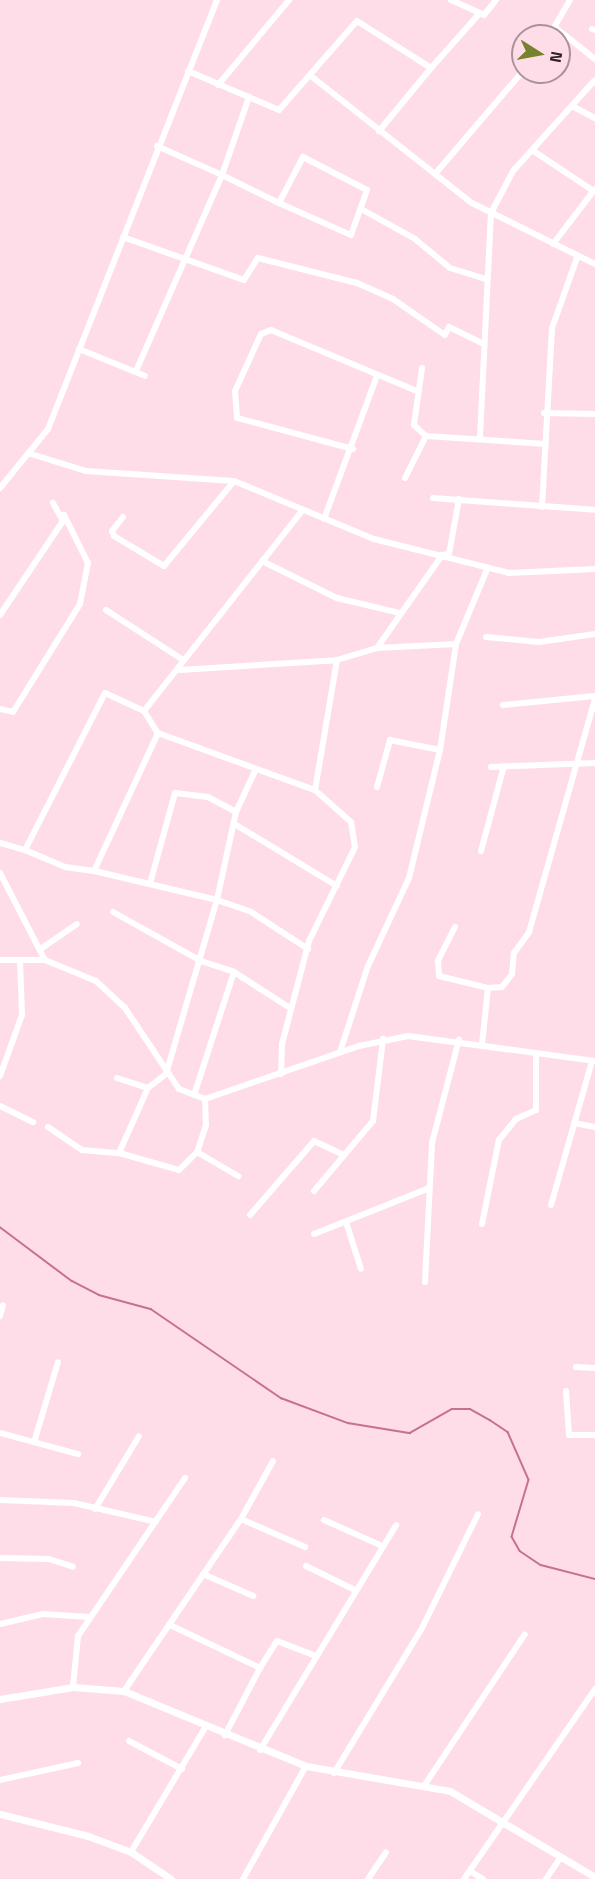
<!DOCTYPE html>
<html>
<head>
<meta charset="utf-8">
<style>
  body { margin:0 }
  #map { position:relative; width:595px; height:1879px; overflow:hidden; background:#ffdde8; font-family:"Titillium Web",sans-serif }
  div>[style] { position:absolute }
  [style*='--x'] { left:calc(var(--x)*1px); top:calc(var(--y)*1px); width:calc(var(--w)*1px); rotate:calc(var(--a)*1deg) }
  .stream>* { height:1.5px; margin:-0.75px; padding:0 0.75px; transform-origin:0.75px; border-radius:0.75px; background:#c67092 }
  .minor>* { height:6px; margin:-3px; padding:0 3px; transform-origin:3px; border-radius:3px; background:#fff }
  .tertiary>* { height:7px; margin:-3.5px; padding:0 3.5px; transform-origin:3.5px; border-radius:3.5px; background:#fff }
  span { translate:-50% -50%; white-space:nowrap; text-align:center; line-height:1.15; -webkit-text-stroke:6px #ffdde8; paint-order:stroke }
  .north { position:absolute; left:511px; top:24px; width:60px; height:60px; box-sizing:border-box; background:#ffdde8; border:2px solid #ab929a; border-radius:50%; rotate:101deg; font-size:16px; font-weight:700; line-height:24px; text-align:center; color:#2d2125 }
  .north::after { content:''; display:block; margin:auto; width:21px; height:27px; background:#77822f; clip-path:polygon(50% 0,100% 100%,50% 72%,0 100%) }
</style>
</head>
<body>
<div id="map">
  <div class="stream">
    <div style="--x:0;--y:1227;--w:90;--a:36.9"></div>
    <div style="--x:72;--y:1281;--w:30;--a:27"></div>
    <div style="--x:99;--y:1295;--w:54;--a:15.1"></div>
    <div style="--x:151;--y:1309;--w:158;--a:34.4"></div>
    <div style="--x:281;--y:1398;--w:72;--a:20.5"></div>
    <div style="--x:348;--y:1423;--w:63;--a:9.2"></div>
    <div style="--x:410;--y:1433;--w:48;--a:-29.7"></div>
    <div style="--x:452;--y:1409;--w:18;--a:0"></div>
    <div style="--x:470;--y:1409;--w:23;--a:29"></div>
    <div style="--x:490;--y:1420;--w:22;--a:34"></div>
    <div style="--x:508;--y:1432;--w:52;--a:66.4"></div>
    <div style="--x:529;--y:1480;--w:59;--a:106.6"></div>
    <div style="--x:512;--y:1537;--w:16;--a:60"></div>
    <div style="--x:520;--y:1551;--w:25;--a:34"></div>
    <div style="--x:541;--y:1565;--w:56;--a:14.5"></div>
  </div>
  <div class="minor">
    <div style="--x:451;--y:0;--w:36;--a:24"></div>
    <div style="--x:484;--y:15;--w:19;--a:-51"></div>
    <div style="--x:556;--y:28;--w:50;--a:38.5"></div>
    <div style="--x:592;--y:29;--w:3;--a:18"></div>
    <div style="--x:549;--y:36;--w:42;--a:-59.7"></div>
    <div style="--x:431;--y:68;--w:72;--a:-48.4"></div>
    <div style="--x:188;--y:71;--w:99;--a:23.2"></div>
    <div style="--x:279;--y:110;--w:118;--a:-48.8"></div>
    <div style="--x:357;--y:21;--w:88;--a:32.4"></div>
    <div style="--x:431;--y:68;--w:82;--a:129.5"></div>
    <div style="--x:311;--y:76;--w:205;--a:38.3"></div>
    <div style="--x:472;--y:203;--w:137;--a:26.4"></div>
    <div style="--x:218;--y:85;--w:111;--a:-50.1"></div>
    <div style="--x:574;--y:107;--w:24;--a:28"></div>
    <div style="--x:157;--y:146;--w:71;--a:24"></div>
    <div style="--x:222;--y:175;--w:64;--a:26.2"></div>
    <div style="--x:279;--y:203;--w:79;--a:24"></div>
    <div style="--x:351;--y:235;--w:48;--a:-70.4"></div>
    <div style="--x:367;--y:190;--w:72;--a:-152.7"></div>
    <div style="--x:303;--y:157;--w:52;--a:117.6"></div>
    <div style="--x:535;--y:152;--w:69;--a:33.7"></div>
    <div style="--x:435;--y:174;--w:135;--a:-49.5"></div>
    <div style="--x:363;--y:210;--w:60;--a:29.1"></div>
    <div style="--x:415;--y:239;--w:45;--a:39.6"></div>
    <div style="--x:450;--y:268;--w:38;--a:17"></div>
    <div style="--x:123;--y:237;--w:128;--a:19.6"></div>
    <div style="--x:244;--y:280;--w:26;--a:-58"></div>
    <div style="--x:258;--y:258;--w:102;--a:14.2"></div>
    <div style="--x:357;--y:283;--w:39;--a:24"></div>
    <div style="--x:393;--y:299;--w:63;--a:34.7"></div>
    <div style="--x:445;--y:335;--w:9;--a:-63"></div>
    <div style="--x:449;--y:327;--w:39;--a:26"></div>
    <div style="--x:553;--y:244;--w:69;--a:-52.6"></div>
    <div style="--x:79;--y:349;--w:71;--a:22.2"></div>
    <div style="--x:422;--y:368;--w:58;--a:98"></div>
    <div style="--x:414;--y:425;--w:16;--a:43"></div>
    <div style="--x:426;--y:436;--w:120;--a:3.8"></div>
    <div style="--x:136;--y:371;--w:214;--a:-66.3"></div>
    <div style="--x:222;--y:175;--w:83;--a:-70.9"></div>
    <div style="--x:544;--y:413;--w:51;--a:1.1"></div>
    <div style="--x:480;--y:437;--w:224;--a:-87.2"></div>
    <div style="--x:491;--y:213;--w:47;--a:-62.4"></div>
    <div style="--x:513;--y:171;--w:122;--a:-48"></div>
    <div style="--x:353;--y:449;--w:120;--a:-165"></div>
    <div style="--x:237;--y:418;--w:27;--a:-94"></div>
    <div style="--x:235;--y:391;--w:63;--a:-65.5"></div>
    <div style="--x:261;--y:334;--w:11;--a:-22"></div>
    <div style="--x:271;--y:330;--w:160;--a:22.7"></div>
    <div style="--x:28;--y:453;--w:61;--a:17.2"></div>
    <div style="--x:86;--y:471;--w:148;--a:3.9"></div>
    <div style="--x:234;--y:481;--w:152;--a:22.5"></div>
    <div style="--x:374;--y:539;--w:139;--a:14.1"></div>
    <div style="--x:509;--y:573;--w:86;--a:-2.7"></div>
    <div style="--x:405;--y:478;--w:47;--a:-63.4"></div>
    <div style="--x:0;--y:488;--w:76;--a:-50.9"></div>
    <div style="--x:48;--y:429;--w:461;--a:-68.5"></div>
    <div style="--x:433;--y:498;--w:162;--a:4.2"></div>
    <div style="--x:542;--y:507;--w:179;--a:-86.8"></div>
    <div style="--x:552;--y:328;--w:77;--a:-70.4"></div>
    <div style="--x:123;--y:517;--w:18;--a:128"></div>
    <div style="--x:112;--y:531;--w:5;--a:68"></div>
    <div style="--x:114;--y:536;--w:58;--a:31"></div>
    <div style="--x:164;--y:566;--w:110;--a:-50.5"></div>
    <div style="--x:324;--y:519;--w:153;--a:-69.7"></div>
    <div style="--x:262;--y:561;--w:84;--a:26.3"></div>
    <div style="--x:337;--y:598;--w:65;--a:13.4"></div>
    <div style="--x:106;--y:610;--w:92;--a:33"></div>
    <div style="--x:0;--y:615;--w:113;--a:-56.2"></div>
    <div style="--x:63;--y:521;--w:21;--a:-119"></div>
    <div style="--x:486;--y:637;--w:53;--a:5.4"></div>
    <div style="--x:539;--y:642;--w:57;--a:-8.1"></div>
    <div style="--x:377;--y:648;--w:113;--a:-55"></div>
    <div style="--x:442;--y:555;--w:7;--a:-8"></div>
    <div style="--x:449;--y:554;--w:56;--a:-79.7"></div>
    <div style="--x:180;--y:670;--w:157;--a:-3.6"></div>
    <div style="--x:337;--y:660;--w:42;--a:-16.7"></div>
    <div style="--x:377;--y:648;--w:79;--a:-2.9"></div>
    <div style="--x:503;--y:705;--w:92;--a:-5.6"></div>
    <div style="--x:0;--y:709;--w:13;--a:13"></div>
    <div style="--x:13;--y:712;--w:127;--a:-58.2"></div>
    <div style="--x:80;--y:604;--w:42;--a:-79"></div>
    <div style="--x:88;--y:563;--w:54;--a:-116.6"></div>
    <div style="--x:144;--y:711;--w:255;--a:-51.7"></div>
    <div style="--x:491;--y:767;--w:104;--a:-2.2"></div>
    <div style="--x:377;--y:787;--w:49;--a:-74.5"></div>
    <div style="--x:390;--y:740;--w:51;--a:11.3"></div>
    <div style="--x:236;--y:812;--w:90;--a:102.2"></div>
    <div style="--x:217;--y:900;--w:36;--a:19"></div>
    <div style="--x:251;--y:912;--w:68;--a:33"></div>
    <div style="--x:236;--y:825;--w:118;--a:31.1"></div>
    <div style="--x:0;--y:843;--w:26;--a:16"></div>
    <div style="--x:25;--y:850;--w:176;--a:-63"></div>
    <div style="--x:105;--y:693;--w:43;--a:24.8"></div>
    <div style="--x:144;--y:711;--w:26;--a:58"></div>
    <div style="--x:158;--y:733;--w:167;--a:20"></div>
    <div style="--x:315;--y:790;--w:132;--a:-80.4"></div>
    <div style="--x:25;--y:850;--w:43;--a:23"></div>
    <div style="--x:65;--y:867;--w:29;--a:8"></div>
    <div style="--x:481;--y:851;--w:88;--a:-74.9"></div>
    <div style="--x:0;--y:873;--w:98;--a:62.7"></div>
    <div style="--x:151;--y:880;--w:90;--a:-74.6"></div>
    <div style="--x:175;--y:793;--w:33;--a:7"></div>
    <div style="--x:208;--y:797;--w:32;--a:28"></div>
    <div style="--x:236;--y:812;--w:47;--a:-65.1"></div>
    <div style="--x:113;--y:912;--w:101;--a:29.1"></div>
    <div style="--x:201;--y:961;--w:35;--a:18"></div>
    <div style="--x:234;--y:972;--w:67;--a:32.7"></div>
    <div style="--x:455;--y:927;--w:38;--a:117"></div>
    <div style="--x:438;--y:961;--w:15;--a:86"></div>
    <div style="--x:439;--y:976;--w:50;--a:13.8"></div>
    <div style="--x:488;--y:988;--w:56;--a:96.1"></div>
    <div style="--x:42;--y:948;--w:42;--a:-34.4"></div>
    <div style="--x:0;--y:960;--w:45;--a:0"></div>
    <div style="--x:45;--y:960;--w:55;--a:22.4"></div>
    <div style="--x:96;--y:981;--w:40;--a:43"></div>
    <div style="--x:125;--y:1008;--w:97;--a:56.3"></div>
    <div style="--x:179;--y:1089;--w:28;--a:21"></div>
    <div style="--x:205;--y:1099;--w:163;--a:-19"></div>
    <div style="--x:359;--y:1046;--w:50;--a:-11.5"></div>
    <div style="--x:408;--y:1036;--w:189;--a:7.6"></div>
    <div style="--x:488;--y:988;--w:14;--a:-4"></div>
    <div style="--x:502;--y:987;--w:16;--a:-52"></div>
    <div style="--x:512;--y:974;--w:21;--a:-85"></div>
    <div style="--x:514;--y:953;--w:26;--a:-54"></div>
    <div style="--x:529;--y:932;--w:242;--a:-74.2"></div>
    <div style="--x:340;--y:1052;--w:90;--a:-72"></div>
    <div style="--x:368;--y:966;--w:97;--a:-65"></div>
    <div style="--x:409;--y:878;--w:132;--a:-76.4"></div>
    <div style="--x:440;--y:750;--w:107;--a:-81.4"></div>
    <div style="--x:456;--y:644;--w:83;--a:-67.4"></div>
    <div style="--x:281;--y:1074;--w:30;--a:-88"></div>
    <div style="--x:282;--y:1044;--w:106;--a:-75.3"></div>
    <div style="--x:309;--y:941;--w:105;--a:-63.9"></div>
    <div style="--x:355;--y:847;--w:25;--a:-99"></div>
    <div style="--x:351;--y:822;--w:48;--a:-138.4"></div>
    <div style="--x:0;--y:1076;--w:65;--a:-70.2"></div>
    <div style="--x:22;--y:1015;--w:54;--a:-92.1"></div>
    <div style="--x:117;--y:1078;--w:33;--a:18"></div>
    <div style="--x:148;--y:1088;--w:23;--a:-38"></div>
    <div style="--x:166;--y:1074;--w:181;--a:-73.7"></div>
    <div style="--x:217;--y:900;--w:126;--a:-166.7"></div>
    <div style="--x:94;--y:871;--w:152;--a:-65.1"></div>
    <div style="--x:194;--y:1095;--w:129;--a:-72"></div>
    <div style="--x:205;--y:1099;--w:26;--a:88"></div>
    <div style="--x:206;--y:1125;--w:28;--a:108"></div>
    <div style="--x:197;--y:1152;--w:48;--a:30.3"></div>
    <div style="--x:0;--y:1106;--w:37;--a:26"></div>
    <div style="--x:574;--y:1123;--w:21;--a:11"></div>
    <div style="--x:48;--y:1127;--w:41;--a:34.1"></div>
    <div style="--x:82;--y:1150;--w:37;--a:5"></div>
    <div style="--x:119;--y:1153;--w:71;--a:-66"></div>
    <div style="--x:119;--y:1153;--w:62;--a:15.8"></div>
    <div style="--x:179;--y:1170;--w:25;--a:-45"></div>
    <div style="--x:314;--y:1191;--w:92;--a:-49.9"></div>
    <div style="--x:373;--y:1121;--w:83;--a:-83"></div>
    <div style="--x:551;--y:1205;--w:150;--a:-74.1"></div>
    <div style="--x:250;--y:1215;--w:98;--a:-49.1"></div>
    <div style="--x:314;--y:1141;--w:33;--a:25"></div>
    <div style="--x:346;--y:1222;--w:49;--a:72.3"></div>
    <div style="--x:482;--y:1224;--w:86;--a:-78.6"></div>
    <div style="--x:499;--y:1140;--w:27;--a:-51"></div>
    <div style="--x:516;--y:1119;--w:22;--a:-24"></div>
    <div style="--x:536;--y:1110;--w:56;--a:-90"></div>
    <div style="--x:314;--y:1234;--w:122;--a:-21.7"></div>
    <div style="--x:425;--y:1282;--w:139;--a:-87.1"></div>
    <div style="--x:432;--y:1143;--w:107;--a:-75.4"></div>
    <div style="--x:0;--y:1316;--w:11;--a:-75"></div>
    <div style="--x:576;--y:1367;--w:19;--a:3"></div>
    <div style="--x:566;--y:1391;--w:44;--a:86.1"></div>
    <div style="--x:569;--y:1435;--w:26;--a:0"></div>
    <div style="--x:0;--y:1433;--w:81;--a:15.1"></div>
    <div style="--x:35;--y:1439;--w:80;--a:-73.4"></div>
    <div style="--x:0;--y:1500;--w:74;--a:2.3"></div>
    <div style="--x:74;--y:1503;--w:84;--a:13"></div>
    <div style="--x:95;--y:1509;--w:85;--a:-58.9"></div>
    <div style="--x:241;--y:1519;--w:70;--a:23.6"></div>
    <div style="--x:324;--y:1520;--w:64;--a:24.1"></div>
    <div style="--x:0;--y:1558;--w:49;--a:1.2"></div>
    <div style="--x:49;--y:1559;--w:25;--a:18"></div>
    <div style="--x:306;--y:1566;--w:55;--a:26.1"></div>
    <div style="--x:203;--y:1574;--w:55;--a:23.7"></div>
    <div style="--x:0;--y:1624;--w:44;--a:-13.1"></div>
    <div style="--x:43;--y:1614;--w:46;--a:3.7"></div>
    <div style="--x:170;--y:1625;--w:100;--a:25.5"></div>
    <div style="--x:260;--y:1668;--w:76;--a:117.6"></div>
    <div style="--x:260;--y:1668;--w:32;--a:-58"></div>
    <div style="--x:277;--y:1641;--w:40;--a:21"></div>
    <div style="--x:73;--y:1687;--w:51;--a:-84.4"></div>
    <div style="--x:78;--y:1636;--w:191;--a:-55.9"></div>
    <div style="--x:124;--y:1691;--w:208;--a:-55.8"></div>
    <div style="--x:241;--y:1519;--w:66;--a:-61.1"></div>
    <div style="--x:129;--y:1741;--w:60;--a:27.8"></div>
    <div style="--x:260;--y:1750;--w:263;--a:-58.8"></div>
    <div style="--x:334;--y:1773;--w:167;--a:-58.7"></div>
    <div style="--x:421;--y:1630;--w:129;--a:-63.8"></div>
    <div style="--x:0;--y:1780;--w:80;--a:-12.3"></div>
    <div style="--x:424;--y:1786;--w:182;--a:-56.4"></div>
    <div style="--x:131;--y:1852;--w:147;--a:-59.2"></div>
    <div style="--x:470;--y:1871;--w:15;--a:32"></div>
    <div style="--x:243;--y:1879;--w:129;--a:-60.9"></div>
    <div style="--x:368;--y:1879;--w:32;--a:-56"></div>
    <div style="--x:464;--y:1879;--w:231;--a:-55.4"></div>
    <div style="--x:546;--y:1879;--w:27;--a:-56"></div>
  </div>
  <div class="tertiary">
    <div style="--x:0;--y:1699;--w:74;--a:-9.3"></div>
    <div style="--x:73;--y:1687;--w:51;--a:4.5"></div>
    <div style="--x:124;--y:1691;--w:197;--a:22.4"></div>
    <div style="--x:306;--y:1766;--w:146;--a:9.8"></div>
    <div style="--x:450;--y:1791;--w:169;--a:30.7"></div>
    <div style="--x:0;--y:1814;--w:91;--a:14"></div>
    <div style="--x:88;--y:1836;--w:46;--a:20.4"></div>
    <div style="--x:131;--y:1852;--w:48;--a:34"></div>
  </div>
  <div class="north">N</div>
</div>
</body>
</html>
